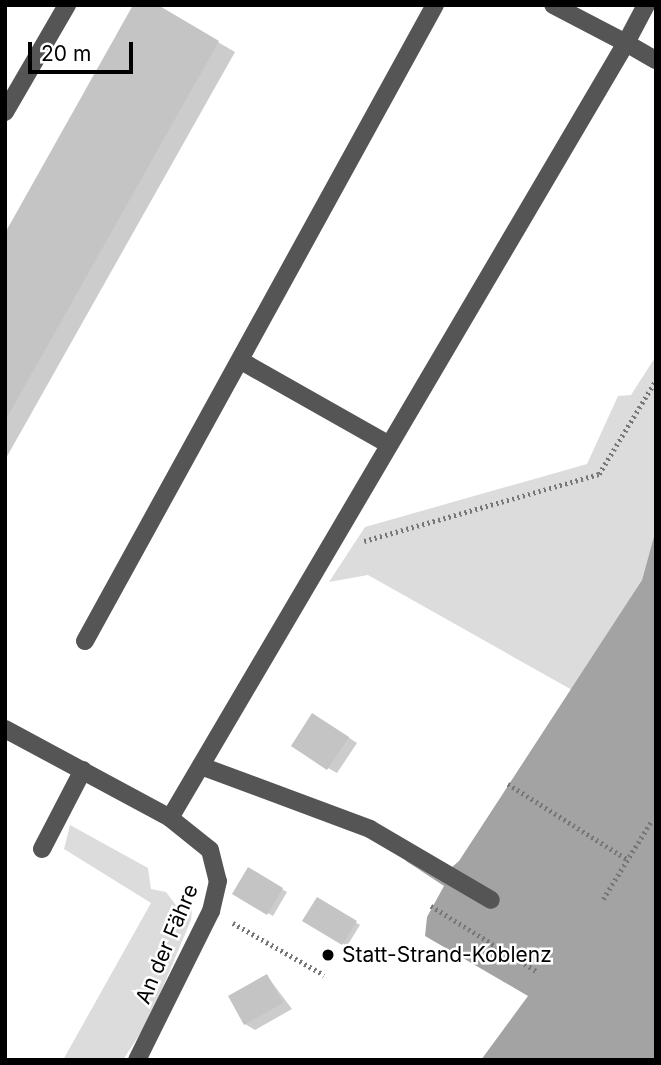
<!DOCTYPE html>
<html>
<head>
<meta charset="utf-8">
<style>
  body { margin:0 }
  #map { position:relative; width:661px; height:1065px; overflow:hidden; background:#fff; font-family:Inter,sans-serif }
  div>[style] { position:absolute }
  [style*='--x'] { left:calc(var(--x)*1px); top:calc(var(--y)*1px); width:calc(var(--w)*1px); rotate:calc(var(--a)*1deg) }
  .green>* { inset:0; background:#dcdcdc }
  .water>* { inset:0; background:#a3a3a3 }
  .shadow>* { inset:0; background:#0003 }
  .building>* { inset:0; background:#c4c4c4 }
  .path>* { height:4.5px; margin-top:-2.25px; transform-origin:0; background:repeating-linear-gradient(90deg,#777 0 2px,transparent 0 5.5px) }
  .minor>* { height:18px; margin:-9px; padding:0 9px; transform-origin:9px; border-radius:9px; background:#555 }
  .dots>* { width:19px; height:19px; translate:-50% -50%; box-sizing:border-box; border:4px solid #fff; border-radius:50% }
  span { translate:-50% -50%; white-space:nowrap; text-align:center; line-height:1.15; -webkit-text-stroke:5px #fff; paint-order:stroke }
  .street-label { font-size:21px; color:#000 }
  .poi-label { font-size:21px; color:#000 }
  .left { translate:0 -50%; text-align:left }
  .frame { position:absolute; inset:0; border:7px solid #000; pointer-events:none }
  .scale { position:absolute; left:28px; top:42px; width:105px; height:32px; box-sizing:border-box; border:4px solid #000; border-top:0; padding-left:9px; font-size:21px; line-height:24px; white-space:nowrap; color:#000; -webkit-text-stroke:5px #fff; paint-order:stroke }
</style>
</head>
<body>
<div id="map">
  <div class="green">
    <div style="clip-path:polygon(656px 356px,656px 529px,642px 580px,572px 690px,368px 575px,329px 582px,365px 527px,587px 464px,618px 396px,631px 395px)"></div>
    <div style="clip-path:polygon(70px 825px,148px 868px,151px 889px,166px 892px,181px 912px,193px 900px,191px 920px,149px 1020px,123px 1060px,63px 1060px,151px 903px,64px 849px)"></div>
  </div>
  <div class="water">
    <div style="clip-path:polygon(656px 529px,656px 1060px,481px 1060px,528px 996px,425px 936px,427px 917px,444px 886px,406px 861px,416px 846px,451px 868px,459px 861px,642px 580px)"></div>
  </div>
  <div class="shadow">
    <div style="clip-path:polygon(154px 5px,235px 52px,5px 460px,5px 236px)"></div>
    <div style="clip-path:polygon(322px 720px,357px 743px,337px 773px,328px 768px)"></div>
    <div style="clip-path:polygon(249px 870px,287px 892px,273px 916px,234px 894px)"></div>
    <div style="clip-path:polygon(318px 899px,360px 925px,347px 946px,305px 921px)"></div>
    <div style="clip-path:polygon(267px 976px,292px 1009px,255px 1030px,245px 1024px)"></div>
  </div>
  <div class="building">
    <div style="clip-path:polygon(133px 5px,158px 5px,219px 41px,5px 421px,5px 233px)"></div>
    <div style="clip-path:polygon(312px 713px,349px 737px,327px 770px,291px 746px)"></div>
    <div style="clip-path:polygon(248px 867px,283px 888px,267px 915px,232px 894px)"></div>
    <div style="clip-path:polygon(317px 897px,357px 921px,342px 945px,302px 921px)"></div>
    <div style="clip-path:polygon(267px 974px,283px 1003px,244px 1025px,228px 996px)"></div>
  </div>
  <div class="path">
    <div style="--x:364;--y:541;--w:244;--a:-15.9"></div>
    <div style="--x:599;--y:474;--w:110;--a:-58.8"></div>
    <div style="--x:508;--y:784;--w:142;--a:32.3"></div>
    <div style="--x:603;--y:899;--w:93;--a:-58.2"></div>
    <div style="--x:431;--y:906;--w:126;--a:31.7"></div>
    <div style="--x:233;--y:923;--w:105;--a:29.7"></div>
  </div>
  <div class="minor">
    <div style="--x:646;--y:5;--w:43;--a:117.8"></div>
    <div style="--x:626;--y:43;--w:34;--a:30"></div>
    <div style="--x:5;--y:112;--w:124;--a:-59.9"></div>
    <div style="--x:243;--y:362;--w:167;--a:29.5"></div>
    <div style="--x:85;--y:641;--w:726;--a:-61.18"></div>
    <div style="--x:5;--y:729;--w:187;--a:28.3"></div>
    <div style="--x:170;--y:818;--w:51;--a:38.7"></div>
    <div style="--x:210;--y:850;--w:32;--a:76"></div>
    <div style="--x:218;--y:881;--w:31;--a:103"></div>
    <div style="--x:211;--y:911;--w:166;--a:116.4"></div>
    <div style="--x:201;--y:766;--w:180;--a:20.4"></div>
    <div style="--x:370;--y:829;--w:140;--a:30.4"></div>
    <div style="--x:170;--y:818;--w:899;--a:-59.53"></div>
    <div style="--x:626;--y:43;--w:82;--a:-152.5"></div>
    <div style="--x:42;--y:849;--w:89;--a:-62.6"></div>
  </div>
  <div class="dots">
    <div style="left:328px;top:955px;background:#000"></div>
  </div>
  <div class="street-label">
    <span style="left:167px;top:944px;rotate:-67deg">An der Fähre</span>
  </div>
  <div class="poi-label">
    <span class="left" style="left:342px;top:955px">Statt-Strand-Koblenz</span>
  </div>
  <div class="frame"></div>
  <div class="scale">20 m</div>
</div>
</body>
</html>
